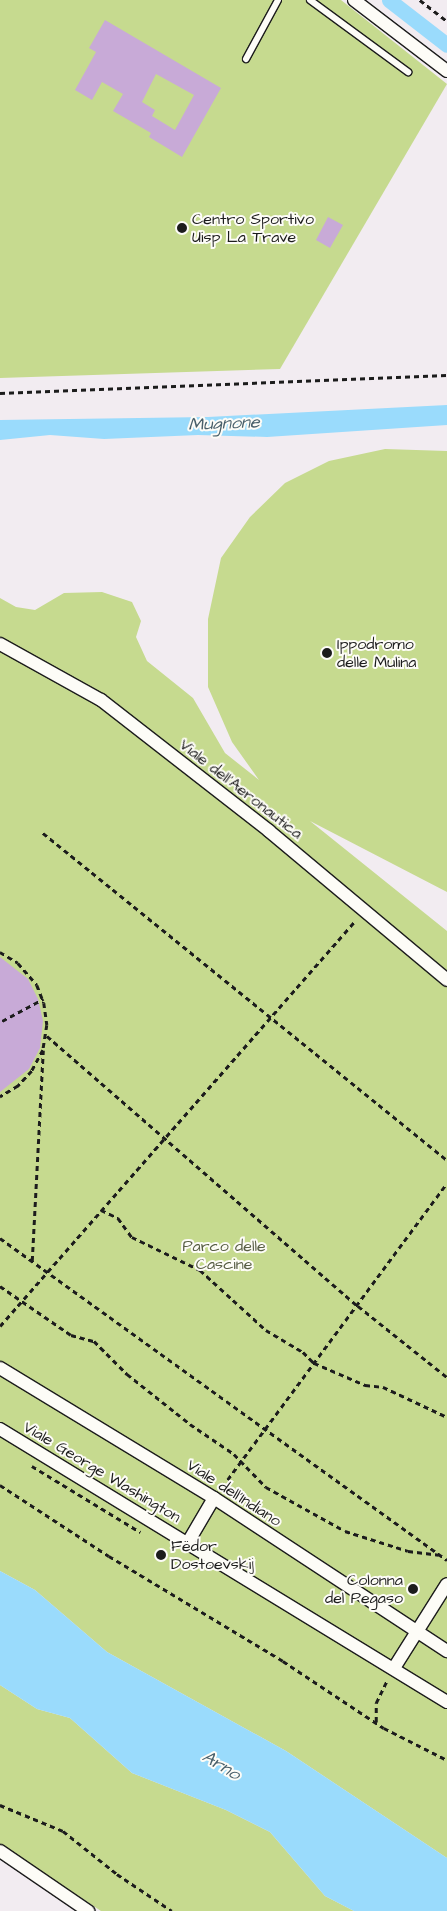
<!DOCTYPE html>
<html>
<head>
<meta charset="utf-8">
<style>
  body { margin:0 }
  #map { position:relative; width:447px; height:1911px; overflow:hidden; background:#f2ecf1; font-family:"Architects Daughter",sans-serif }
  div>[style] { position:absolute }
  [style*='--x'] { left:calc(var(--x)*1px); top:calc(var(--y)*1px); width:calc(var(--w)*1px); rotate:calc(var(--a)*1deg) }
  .green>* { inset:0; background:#c6da8f }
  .water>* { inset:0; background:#9adbfc }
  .canal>* { height:15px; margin:-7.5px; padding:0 7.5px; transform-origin:7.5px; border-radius:7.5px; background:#9adbfc }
  .building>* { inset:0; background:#c8aad7 }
  .path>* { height:2.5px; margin-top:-1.25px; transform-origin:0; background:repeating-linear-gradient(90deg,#1c1c1c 0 5px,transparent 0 9px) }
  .roads { filter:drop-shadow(1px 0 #1c1c1c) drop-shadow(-1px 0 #1c1c1c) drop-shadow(0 1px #1c1c1c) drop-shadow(0 -1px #1c1c1c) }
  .lane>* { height:6px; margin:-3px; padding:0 3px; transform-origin:3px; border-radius:3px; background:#fdfcf7 }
  .street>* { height:12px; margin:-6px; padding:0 6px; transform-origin:6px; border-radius:6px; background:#fdfcf7 }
  .dots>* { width:14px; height:14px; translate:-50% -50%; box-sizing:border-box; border:2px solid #fdfcf7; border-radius:50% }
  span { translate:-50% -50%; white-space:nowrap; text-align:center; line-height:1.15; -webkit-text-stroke:4px #fdfcf7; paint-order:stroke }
  .poi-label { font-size:16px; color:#1c1c1c }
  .left { translate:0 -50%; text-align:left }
  .right { translate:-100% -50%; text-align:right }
  .street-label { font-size:16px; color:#1c1c1c }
  .park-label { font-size:16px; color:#585e44 }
  .water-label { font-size:18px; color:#485f6a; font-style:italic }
</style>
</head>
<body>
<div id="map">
  <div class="green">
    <div style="clip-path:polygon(0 0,341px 0,447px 84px,280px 369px,0 378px)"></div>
    <div style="clip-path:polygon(385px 449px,447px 451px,447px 892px,310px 821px,447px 931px,447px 1858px,286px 1751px,107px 1652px,35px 1590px,0 1571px,0 598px,16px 607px,35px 610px,64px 593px,102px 592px,132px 602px,141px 621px,136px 637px,147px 661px,193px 698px,225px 753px,259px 780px,232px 742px,208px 687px,208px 619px,221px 558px,250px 517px,285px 483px,329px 461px)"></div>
    <div style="clip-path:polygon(0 1685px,37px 1709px,70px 1718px,132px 1773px,226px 1810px,270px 1832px,325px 1896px,354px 1911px,101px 1911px,0 1844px)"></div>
  </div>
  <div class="water">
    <div style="clip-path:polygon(447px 405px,447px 425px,267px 437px,198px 435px,104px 439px,50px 435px,0 440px,0 420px,208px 417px)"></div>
    <div style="clip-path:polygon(0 1571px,35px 1590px,107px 1652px,286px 1751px,447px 1858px,447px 1911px,354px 1911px,325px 1896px,270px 1832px,226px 1810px,132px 1773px,70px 1718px,37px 1709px,0 1685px)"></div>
  </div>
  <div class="canal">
    <div style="--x:389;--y:0;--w:73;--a:37.8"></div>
  </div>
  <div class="building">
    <div style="clip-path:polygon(evenodd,105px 20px,221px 88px,182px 157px,149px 137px,151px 133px,113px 111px,123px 94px,102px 82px,92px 100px,75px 90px,96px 52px,89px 48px,105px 20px,156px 74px,194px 95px,175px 130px,152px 116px,155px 110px,142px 102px,156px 74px)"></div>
    <div style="clip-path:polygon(328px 217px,343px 225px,330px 248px,316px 240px)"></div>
    <div style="clip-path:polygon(0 957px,28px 979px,38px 999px,43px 1021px,40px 1048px,29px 1069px,0 1092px)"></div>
  </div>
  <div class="path">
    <div style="--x:420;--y:0;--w:34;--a:38"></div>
    <div style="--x:0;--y:393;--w:447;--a:-2.3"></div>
    <div style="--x:43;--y:833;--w:520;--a:38.99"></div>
    <div style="--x:0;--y:952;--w:21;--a:31"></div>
    <div style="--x:18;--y:963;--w:29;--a:49"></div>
    <div style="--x:37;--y:985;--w:19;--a:69"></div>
    <div style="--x:44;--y:1003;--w:22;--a:82"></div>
    <div style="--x:47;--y:1025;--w:25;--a:99"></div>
    <div style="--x:43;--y:1050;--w:24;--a:118"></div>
    <div style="--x:32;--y:1071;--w:21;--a:133"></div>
    <div style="--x:18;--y:1086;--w:21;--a:149"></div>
    <div style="--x:2;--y:1021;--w:47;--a:-28.2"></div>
    <div style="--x:47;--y:1036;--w:412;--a:41"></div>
    <div style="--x:358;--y:1306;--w:114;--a:38.6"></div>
    <div style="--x:101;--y:1210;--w:19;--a:25"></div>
    <div style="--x:118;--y:1218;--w:24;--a:54"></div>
    <div style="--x:132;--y:1237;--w:76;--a:25.9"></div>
    <div style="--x:200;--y:1270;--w:89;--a:42.3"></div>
    <div style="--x:266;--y:1330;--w:43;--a:30.7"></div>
    <div style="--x:303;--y:1352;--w:16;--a:45"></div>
    <div style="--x:314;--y:1363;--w:56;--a:23.3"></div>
    <div style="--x:365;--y:1385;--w:18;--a:6"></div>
    <div style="--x:383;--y:1387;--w:71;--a:25.1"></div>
    <div style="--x:0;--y:1238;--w:551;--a:35.77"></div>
    <div style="--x:32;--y:1261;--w:211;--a:-87"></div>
    <div style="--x:0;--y:1286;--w:86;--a:34.6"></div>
    <div style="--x:71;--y:1335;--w:24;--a:15"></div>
    <div style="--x:94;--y:1341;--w:47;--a:45"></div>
    <div style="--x:127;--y:1374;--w:80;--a:38.4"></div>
    <div style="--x:190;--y:1424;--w:53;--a:34.3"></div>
    <div style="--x:234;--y:1454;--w:46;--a:45.9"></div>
    <div style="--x:266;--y:1487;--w:90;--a:29.1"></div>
    <div style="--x:345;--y:1531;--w:66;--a:17.6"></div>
    <div style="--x:408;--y:1551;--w:31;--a:7"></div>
    <div style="--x:0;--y:1326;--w:539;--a:-48.76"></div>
    <div style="--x:32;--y:1466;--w:127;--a:31.4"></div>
    <div style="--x:0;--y:1485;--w:130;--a:33.1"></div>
    <div style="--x:109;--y:1556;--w:203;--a:31.1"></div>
    <div style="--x:283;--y:1661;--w:121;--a:33.6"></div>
    <div style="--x:384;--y:1728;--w:71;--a:26.9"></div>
    <div style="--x:222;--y:1487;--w:378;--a:-53.5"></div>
    <div style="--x:376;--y:1722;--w:19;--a:-90"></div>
    <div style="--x:376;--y:1703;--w:25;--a:-64"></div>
    <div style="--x:0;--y:1805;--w:68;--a:22.4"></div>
    <div style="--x:63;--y:1831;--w:69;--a:38.5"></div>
    <div style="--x:117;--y:1874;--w:66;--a:33.9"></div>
  </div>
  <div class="roads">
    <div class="lane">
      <div style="--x:310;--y:0;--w:122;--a:36.3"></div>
      <div style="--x:246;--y:59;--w:67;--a:-61.5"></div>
    </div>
    <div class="street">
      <div style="--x:354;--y:0;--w:117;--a:37.4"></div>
      <div style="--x:0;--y:644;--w:115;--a:29"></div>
      <div style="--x:101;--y:700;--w:213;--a:37.9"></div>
      <div style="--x:269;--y:831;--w:232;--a:39.9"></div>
      <div style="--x:0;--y:1368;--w:250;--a:31.3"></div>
      <div style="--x:214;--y:1498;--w:279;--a:33.3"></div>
      <div style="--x:0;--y:1429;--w:524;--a:31.41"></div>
      <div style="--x:187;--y:1544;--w:53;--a:-59.6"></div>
      <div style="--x:394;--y:1668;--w:99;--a:-57.8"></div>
      <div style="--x:0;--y:1851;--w:107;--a:34.3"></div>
    </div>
  </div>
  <div class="dots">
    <div style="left:182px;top:228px;background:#1c1c1c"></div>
    <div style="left:327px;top:653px;background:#1c1c1c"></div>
    <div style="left:161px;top:1555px;background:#1c1c1c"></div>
    <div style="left:413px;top:1589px;background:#1c1c1c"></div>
  </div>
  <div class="poi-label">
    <span class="left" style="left:192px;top:228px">Centro Sportivo<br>Uisp La Trave</span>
    <span class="left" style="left:337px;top:653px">Ippodromo<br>delle Mulina</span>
    <span class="left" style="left:171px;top:1555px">Fëdor<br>Dostoevskij</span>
    <span class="right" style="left:403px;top:1589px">Colonna<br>del Pegaso</span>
  </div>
  <div class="street-label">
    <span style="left:241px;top:789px;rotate:38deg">Viale dell'Aeronautica</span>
    <span style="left:102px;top:1472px;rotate:31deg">Viale George Washington</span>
    <span style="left:234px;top:1493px;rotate:33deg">Viale dell'Indiano</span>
  </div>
  <div class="park-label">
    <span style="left:224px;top:1255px">Parco delle<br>Cascine</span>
  </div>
  <div class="water-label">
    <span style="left:224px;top:424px;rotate:-2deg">Mugnone</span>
    <span style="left:221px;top:1766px;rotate:31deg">Arno</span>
  </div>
</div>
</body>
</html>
